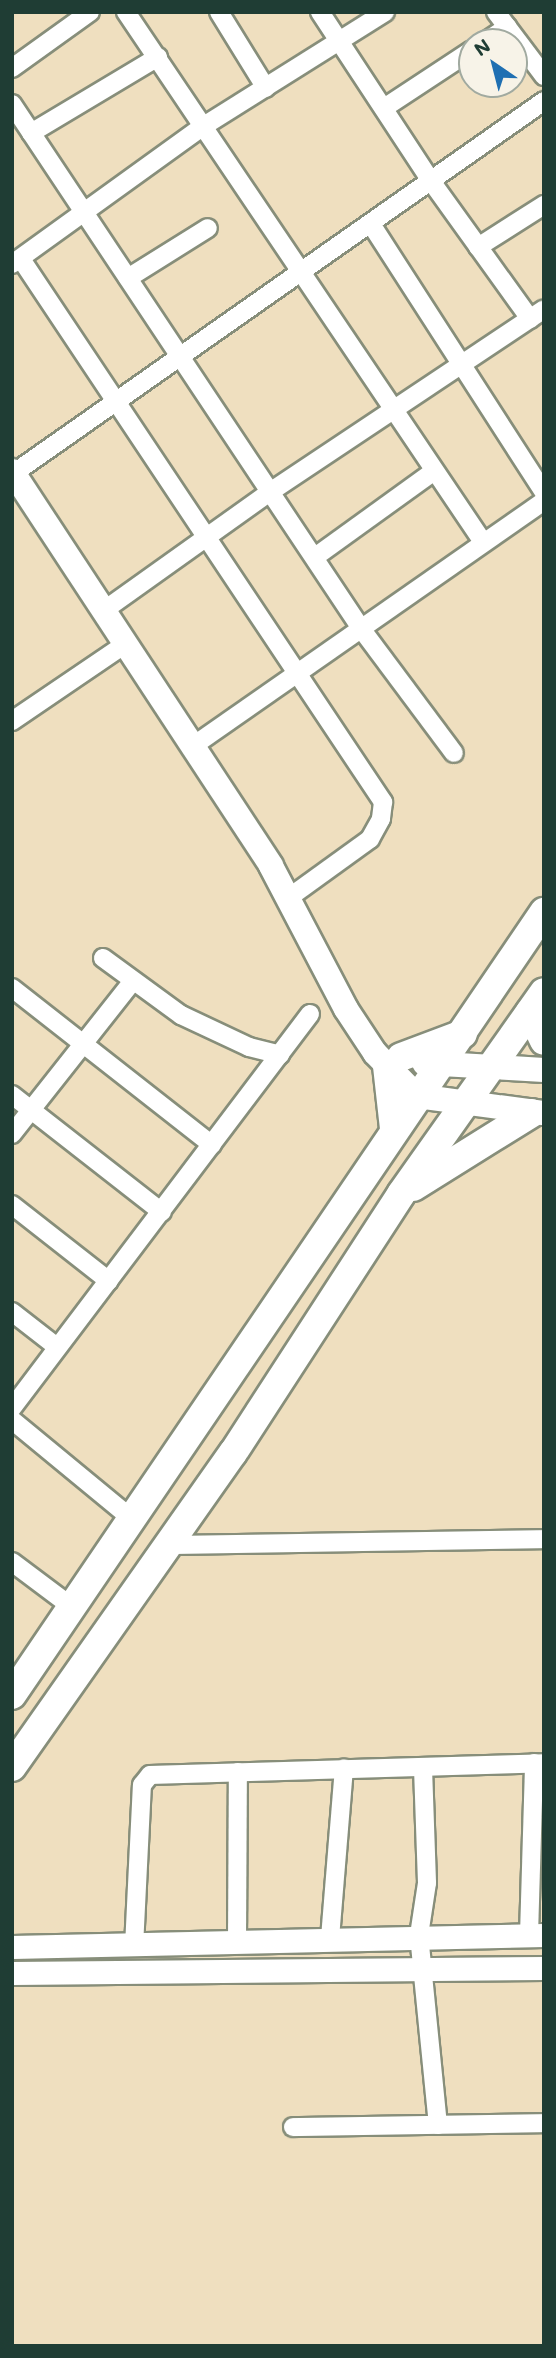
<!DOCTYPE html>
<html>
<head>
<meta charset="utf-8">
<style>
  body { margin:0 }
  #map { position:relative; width:556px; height:2358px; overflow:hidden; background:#efdfbf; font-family:Mali,sans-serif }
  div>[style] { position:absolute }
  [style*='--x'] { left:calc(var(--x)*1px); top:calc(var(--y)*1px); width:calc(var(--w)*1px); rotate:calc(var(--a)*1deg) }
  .roads { filter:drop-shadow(2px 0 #878e7a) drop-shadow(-2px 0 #878e7a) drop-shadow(0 2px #878e7a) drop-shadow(0 -2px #878e7a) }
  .minor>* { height:18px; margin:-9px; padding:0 9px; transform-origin:9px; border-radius:9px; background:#fff }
  .tertiary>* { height:23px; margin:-11.5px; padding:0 11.5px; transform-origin:11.5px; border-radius:11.5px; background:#fff }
  .secondary>* { height:24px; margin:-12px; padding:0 12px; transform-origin:12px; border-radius:12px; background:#fff }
  .primary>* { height:28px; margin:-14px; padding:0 14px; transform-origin:14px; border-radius:14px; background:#fff }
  span { translate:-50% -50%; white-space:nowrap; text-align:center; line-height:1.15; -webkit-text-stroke:5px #f7f3e8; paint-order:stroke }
  .frame { position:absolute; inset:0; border:14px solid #1f3d34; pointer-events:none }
  .north { position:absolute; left:458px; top:28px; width:70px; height:70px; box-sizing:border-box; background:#f7f3e8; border:2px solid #a1aaa0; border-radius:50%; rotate:325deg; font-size:19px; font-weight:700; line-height:28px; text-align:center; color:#1f3d34 }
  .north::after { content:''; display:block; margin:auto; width:24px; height:32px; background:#1f6fb2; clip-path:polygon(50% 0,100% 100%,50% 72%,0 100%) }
</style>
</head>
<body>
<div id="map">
  <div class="roads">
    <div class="minor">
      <div style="--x:126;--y:12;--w:639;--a:56.04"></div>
      <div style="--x:219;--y:12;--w:89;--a:58.3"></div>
      <div style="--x:320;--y:12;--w:202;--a:56.7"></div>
      <div style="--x:431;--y:181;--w:170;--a:54.3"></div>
      <div style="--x:496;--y:12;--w:80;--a:53.1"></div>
      <div style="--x:485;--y:42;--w:27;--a:-34"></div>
      <div style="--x:12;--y:68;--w:96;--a:-35.7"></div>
      <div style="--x:12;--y:104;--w:628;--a:56.36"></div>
      <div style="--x:360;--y:627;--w:157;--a:53.3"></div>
      <div style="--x:384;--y:108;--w:105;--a:-33.4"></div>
      <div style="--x:31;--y:133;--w:148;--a:-30.9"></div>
      <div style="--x:371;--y:224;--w:319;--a:57.2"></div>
      <div style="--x:478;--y:247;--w:78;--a:-32.5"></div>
      <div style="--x:21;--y:259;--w:653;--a:56.31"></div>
      <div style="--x:383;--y:802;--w:17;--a:97"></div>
      <div style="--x:381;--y:819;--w:23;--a:119"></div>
      <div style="--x:370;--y:839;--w:99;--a:144.1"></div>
      <div style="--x:12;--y:264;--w:234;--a:-35.8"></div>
      <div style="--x:202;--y:127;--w:216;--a:-32.1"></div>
      <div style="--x:128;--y:278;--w:94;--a:-32"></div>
      <div style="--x:14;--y:473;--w:648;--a:-35.06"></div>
      <div style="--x:315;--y:557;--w:145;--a:-35.8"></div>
      <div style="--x:103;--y:611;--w:205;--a:-35.5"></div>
      <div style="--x:270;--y:492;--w:329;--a:-33.7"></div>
      <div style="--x:12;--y:721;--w:135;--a:-34.2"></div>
      <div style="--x:193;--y:746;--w:428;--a:-34.9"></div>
      <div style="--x:103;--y:958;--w:97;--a:36.2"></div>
      <div style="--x:181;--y:1015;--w:75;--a:25.2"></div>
      <div style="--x:249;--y:1047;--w:32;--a:14"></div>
      <div style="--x:12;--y:988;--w:254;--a:38.1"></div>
      <div style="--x:12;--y:1095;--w:190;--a:38"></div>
      <div style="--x:12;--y:1134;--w:195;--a:-51.7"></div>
      <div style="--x:12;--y:1205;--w:123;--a:38.1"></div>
      <div style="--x:12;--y:1312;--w:57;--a:37.9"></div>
      <div style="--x:12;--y:1408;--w:494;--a:-52.9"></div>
      <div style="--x:12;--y:1420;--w:154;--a:39.5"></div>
      <div style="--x:166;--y:1545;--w:378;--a:-0.9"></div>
      <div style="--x:12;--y:1562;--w:75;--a:36.9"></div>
      <div style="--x:423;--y:1768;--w:115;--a:88"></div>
      <div style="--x:427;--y:1883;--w:53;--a:98.7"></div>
      <div style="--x:419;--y:1935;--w:191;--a:84.3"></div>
      <div style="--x:529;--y:1935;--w:172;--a:-88.3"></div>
      <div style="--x:330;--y:1938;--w:170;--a:-85.3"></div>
      <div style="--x:237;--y:1943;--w:171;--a:-89.7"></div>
      <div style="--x:134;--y:1947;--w:162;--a:-87.2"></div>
      <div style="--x:142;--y:1785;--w:13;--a:-51"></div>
      <div style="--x:150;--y:1775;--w:394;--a:-1.7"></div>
      <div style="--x:293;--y:2127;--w:251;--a:-0.9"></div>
    </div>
    <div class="tertiary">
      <div style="--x:12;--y:1947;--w:532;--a:-1.29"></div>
      <div style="--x:12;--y:1973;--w:532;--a:-0.54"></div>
    </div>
    <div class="secondary">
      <div style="--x:12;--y:471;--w:472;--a:56.7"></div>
      <div style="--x:271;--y:866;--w:161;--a:62.3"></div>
      <div style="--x:346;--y:1009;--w:53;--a:56.6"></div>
      <div style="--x:375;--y:1053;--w:60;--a:45.7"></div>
      <div style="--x:417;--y:1096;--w:127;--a:7.7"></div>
      <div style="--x:424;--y:1063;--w:120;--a:3.3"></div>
    </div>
    <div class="primary">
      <div style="--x:530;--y:1012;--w:32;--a:64"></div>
      <div style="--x:401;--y:1057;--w:66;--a:-20.4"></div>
      <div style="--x:387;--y:1066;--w:62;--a:83.6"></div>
      <div style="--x:413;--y:1187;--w:140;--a:-31.9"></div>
      <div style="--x:12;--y:1695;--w:947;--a:-55.81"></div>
      <div style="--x:12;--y:1767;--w:384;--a:-54.9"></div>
      <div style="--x:233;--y:1453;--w:309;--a:-57"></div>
      <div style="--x:401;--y:1194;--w:247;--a:-54.7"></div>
    </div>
  </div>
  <div class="frame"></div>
  <div class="north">N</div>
</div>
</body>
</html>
